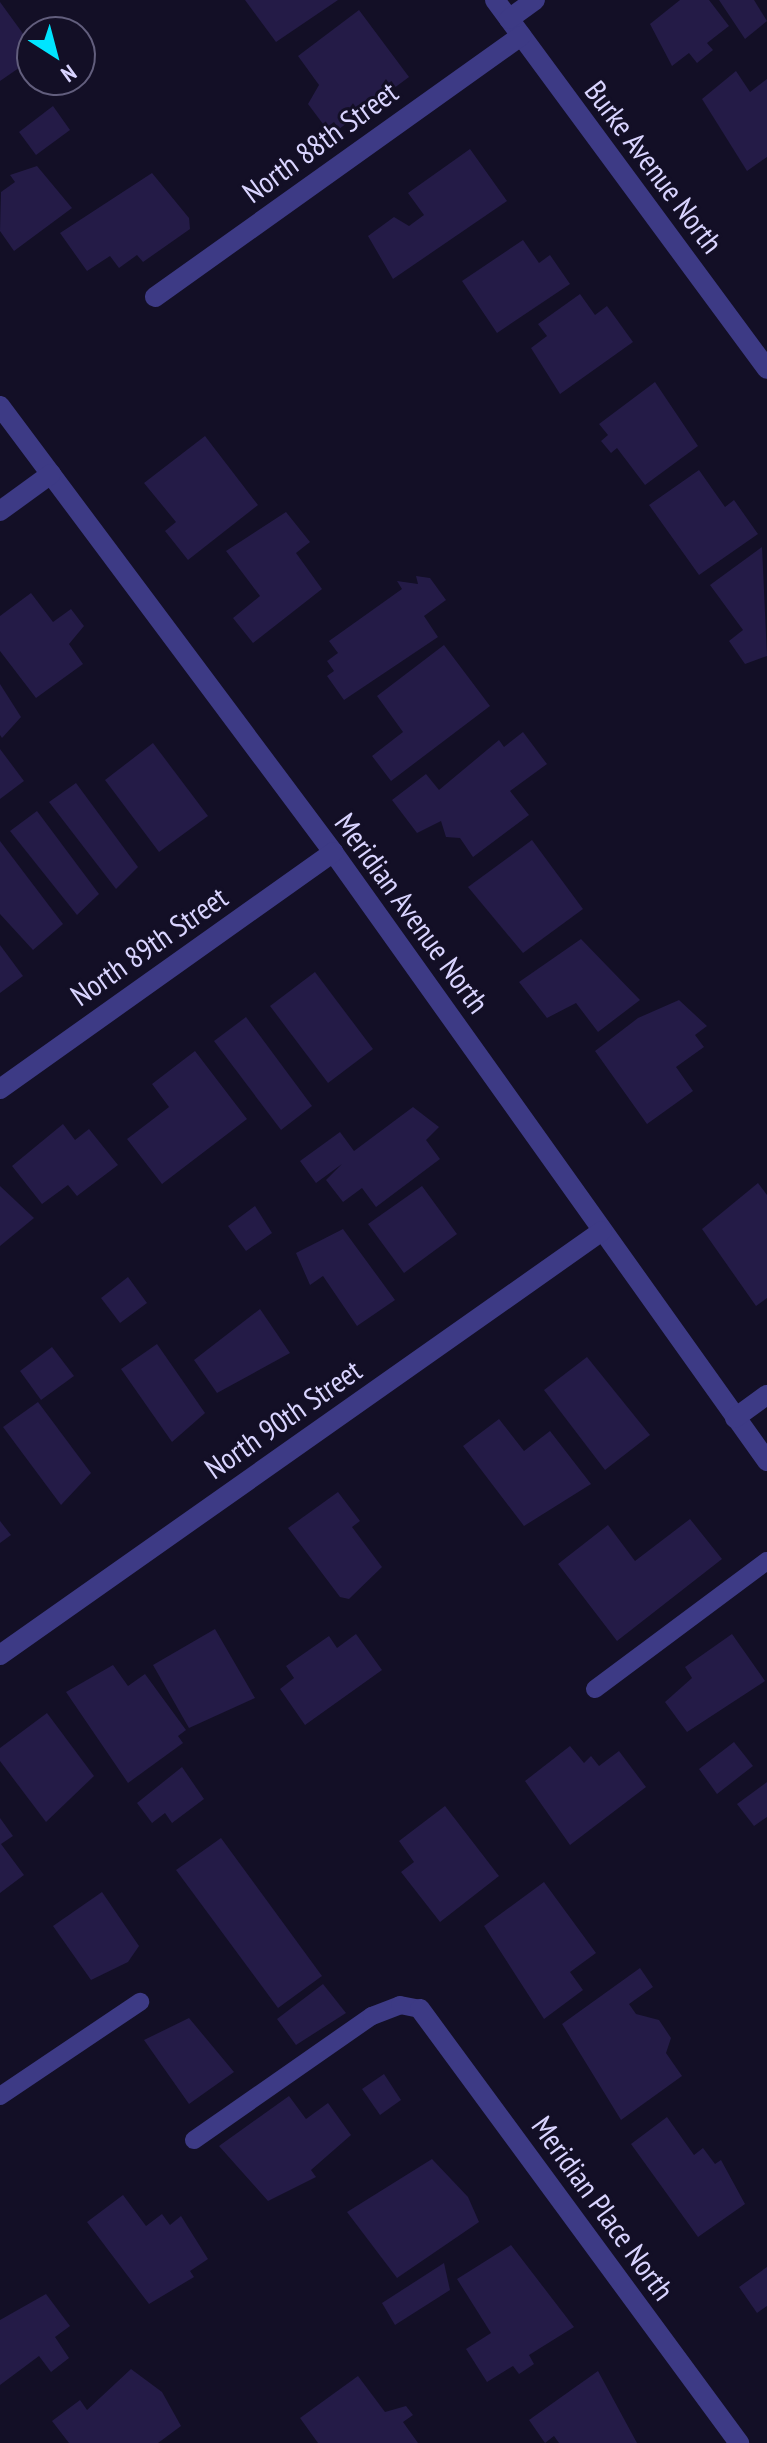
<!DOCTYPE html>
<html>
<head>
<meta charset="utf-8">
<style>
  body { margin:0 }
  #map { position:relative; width:767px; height:2443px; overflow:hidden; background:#130f26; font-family:"PT Sans Narrow",sans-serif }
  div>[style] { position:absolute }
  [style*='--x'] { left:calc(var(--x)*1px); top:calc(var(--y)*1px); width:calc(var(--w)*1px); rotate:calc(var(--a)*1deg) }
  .building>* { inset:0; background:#241b47 }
  .service>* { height:18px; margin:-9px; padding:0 9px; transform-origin:9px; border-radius:9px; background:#3d3a85 }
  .minor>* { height:20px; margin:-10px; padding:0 10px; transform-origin:10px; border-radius:10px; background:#3d3a85 }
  span { translate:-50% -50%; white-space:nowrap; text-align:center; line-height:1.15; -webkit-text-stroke:6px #130f26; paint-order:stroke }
  .street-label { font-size:30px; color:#d9d4ff }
  .north { position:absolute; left:16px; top:16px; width:80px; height:80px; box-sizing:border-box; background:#130f26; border:2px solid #625e7d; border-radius:50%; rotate:144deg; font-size:22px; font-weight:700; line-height:32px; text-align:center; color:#d9d4ff }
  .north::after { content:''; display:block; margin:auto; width:28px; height:36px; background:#00e5ff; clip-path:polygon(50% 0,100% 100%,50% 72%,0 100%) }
</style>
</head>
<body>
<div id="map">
  <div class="building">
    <div style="clip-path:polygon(245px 0,338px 0,276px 42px)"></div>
    <div style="clip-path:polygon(680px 0,709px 0,729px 26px,707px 43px,713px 50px,697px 63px,689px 53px,672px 66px,650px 24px)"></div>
    <div style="clip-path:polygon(719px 0,754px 0,767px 21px,745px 39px)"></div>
    <div style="clip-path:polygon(0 2px,32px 46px,32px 59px,0 81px)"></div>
    <div style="clip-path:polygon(359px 10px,409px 77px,339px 129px,334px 122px,326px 128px,308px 104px,319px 85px,298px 56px)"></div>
    <div style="clip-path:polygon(736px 71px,750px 92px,767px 79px,767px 157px,747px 171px,702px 99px)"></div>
    <div style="clip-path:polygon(53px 106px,70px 130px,36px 155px,19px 132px)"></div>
    <div style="clip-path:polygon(470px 149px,507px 201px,393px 279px,368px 236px,394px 217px,409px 226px,424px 215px,408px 193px)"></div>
    <div style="clip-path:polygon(37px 166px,72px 208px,14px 251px,0 231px,1px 192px,15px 182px,10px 175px)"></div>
    <div style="clip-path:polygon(152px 173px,189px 218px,190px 229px,143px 262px,137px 255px,119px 268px,110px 256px,87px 271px,60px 233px)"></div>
    <div style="clip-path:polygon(523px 240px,539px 263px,550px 255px,570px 284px,497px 333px,462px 281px)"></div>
    <div style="clip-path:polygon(580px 294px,595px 315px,607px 306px,633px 342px,560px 394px,531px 348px,547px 336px,538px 324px)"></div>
    <div style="clip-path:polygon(655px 382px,698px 446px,645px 485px,617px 448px,611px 453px,601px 441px,608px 435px,599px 424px)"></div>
    <div style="clip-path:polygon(205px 436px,258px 505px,188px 560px,165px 531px,176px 522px,144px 483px)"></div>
    <div style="clip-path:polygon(699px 470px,725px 507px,734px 500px,758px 534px,699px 575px,649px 505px)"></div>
    <div style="clip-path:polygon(286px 512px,310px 542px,296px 553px,322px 589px,253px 643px,233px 618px,260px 596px,226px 551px)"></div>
    <div style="clip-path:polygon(762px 547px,767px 656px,745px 664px,729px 641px,743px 630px,710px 585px)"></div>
    <div style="clip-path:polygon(416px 576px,430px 578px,446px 600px,424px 616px,438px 637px,344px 700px,327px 676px,334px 671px,327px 661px,338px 653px,329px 641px,402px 589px,397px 581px,418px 584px)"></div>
    <div style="clip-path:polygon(31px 593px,53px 622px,71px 609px,84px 626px,69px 644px,83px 664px,36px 698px,0 651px,0 616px)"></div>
    <div style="clip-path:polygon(444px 645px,490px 706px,391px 781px,372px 756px,403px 732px,377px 696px)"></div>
    <div style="clip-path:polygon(0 684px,21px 717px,2px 738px,0 735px)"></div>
    <div style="clip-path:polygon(523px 732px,547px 764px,510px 791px,529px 815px,473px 857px,460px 838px,446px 837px,441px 821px,417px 833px,392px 800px,426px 774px,439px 790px,499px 740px,504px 747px)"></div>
    <div style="clip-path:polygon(153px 743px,208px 816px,159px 852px,105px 780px)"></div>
    <div style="clip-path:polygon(0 749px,24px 781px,0 799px)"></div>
    <div style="clip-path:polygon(76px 783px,138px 867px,116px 889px,49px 802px)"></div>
    <div style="clip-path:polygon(37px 811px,99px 894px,77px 915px,10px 831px)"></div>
    <div style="clip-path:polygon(532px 840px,583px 909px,523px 953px,468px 887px)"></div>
    <div style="clip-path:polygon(0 841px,63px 924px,33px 950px,0 914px)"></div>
    <div style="clip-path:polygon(581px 939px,640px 1000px,598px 1032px,576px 1003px,547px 1018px,519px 982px)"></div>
    <div style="clip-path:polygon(0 945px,23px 976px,0 993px)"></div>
    <div style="clip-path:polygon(315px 972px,373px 1049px,328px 1083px,270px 1006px)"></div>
    <div style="clip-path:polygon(679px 1000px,707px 1026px,695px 1035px,704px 1047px,676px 1067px,693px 1091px,647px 1124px,595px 1051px,638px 1018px)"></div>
    <div style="clip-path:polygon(246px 1017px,312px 1106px,281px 1130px,214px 1041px)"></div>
    <div style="clip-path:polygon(195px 1051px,247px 1119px,162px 1184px,127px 1139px,169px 1107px,152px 1084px)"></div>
    <div style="clip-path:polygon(413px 1107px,439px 1127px,426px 1140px,440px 1159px,376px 1207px,362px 1188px,343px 1202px,326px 1180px,342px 1164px,316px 1183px,300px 1161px,340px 1132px,354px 1151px)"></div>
    <div style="clip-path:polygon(63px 1124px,75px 1140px,89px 1129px,118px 1165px,77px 1196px,68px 1185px,42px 1204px,12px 1166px)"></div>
    <div style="clip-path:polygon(758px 1183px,767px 1195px,767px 1298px,756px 1306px,702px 1229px)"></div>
    <div style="clip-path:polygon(0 1186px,34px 1218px,0 1246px)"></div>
    <div style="clip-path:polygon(422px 1186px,457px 1234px,404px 1273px,368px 1224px)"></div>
    <div style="clip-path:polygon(255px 1206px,272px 1233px,246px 1251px,228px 1226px)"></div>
    <div style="clip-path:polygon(343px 1229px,395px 1300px,357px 1326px,323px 1276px,310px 1285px,296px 1253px)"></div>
    <div style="clip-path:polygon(128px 1277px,147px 1303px,120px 1323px,101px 1298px)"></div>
    <div style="clip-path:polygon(260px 1309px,290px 1353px,217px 1393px,194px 1360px)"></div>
    <div style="clip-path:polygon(157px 1344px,205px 1413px,172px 1442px,121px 1369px)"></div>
    <div style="clip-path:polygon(52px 1347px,74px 1376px,41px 1400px,20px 1371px)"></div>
    <div style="clip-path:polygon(587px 1357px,650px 1435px,605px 1470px,544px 1390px)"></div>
    <div style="clip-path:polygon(38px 1402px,91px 1473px,61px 1505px,3px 1427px)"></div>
    <div style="clip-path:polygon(499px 1419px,524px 1451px,550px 1431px,591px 1484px,524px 1526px,463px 1446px)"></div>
    <div style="clip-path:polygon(338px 1492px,360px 1521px,352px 1527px,382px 1567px,349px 1599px,340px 1597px,288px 1528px)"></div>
    <div style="clip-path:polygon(690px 1519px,722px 1559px,617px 1641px,558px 1564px,608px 1525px,635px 1561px)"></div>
    <div style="clip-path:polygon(0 1521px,11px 1535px,0 1543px)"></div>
    <div style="clip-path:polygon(215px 1629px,255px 1698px,189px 1728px,153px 1665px)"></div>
    <div style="clip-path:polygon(356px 1634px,382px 1670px,305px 1725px,280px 1689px,294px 1678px,286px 1666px,329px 1636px,337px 1648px)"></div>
    <div style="clip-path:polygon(732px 1634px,765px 1681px,687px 1732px,665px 1702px,692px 1678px,685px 1667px)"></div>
    <div style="clip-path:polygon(113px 1665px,128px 1686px,145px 1674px,186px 1730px,178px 1736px,183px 1743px,128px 1783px,66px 1692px)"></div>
    <div style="clip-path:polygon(47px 1713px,94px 1776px,46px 1822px,0 1761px,0 1748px)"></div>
    <div style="clip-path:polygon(734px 1742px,753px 1766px,717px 1794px,699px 1769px)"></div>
    <div style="clip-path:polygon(570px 1746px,584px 1763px,591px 1756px,599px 1766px,619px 1751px,646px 1787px,570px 1845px,525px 1781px)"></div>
    <div style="clip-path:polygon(182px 1767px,204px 1799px,172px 1823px,165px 1813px,152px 1823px,137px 1803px)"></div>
    <div style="clip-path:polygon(767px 1782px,767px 1817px,754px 1826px,737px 1804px)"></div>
    <div style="clip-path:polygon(445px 1806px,499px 1876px,440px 1922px,401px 1872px,414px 1862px,399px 1841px)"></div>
    <div style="clip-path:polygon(0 1818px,13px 1836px,1px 1844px,24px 1875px,0 1893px)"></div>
    <div style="clip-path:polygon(221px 1838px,322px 1976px,278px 2008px,176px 1870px)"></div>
    <div style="clip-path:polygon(544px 1882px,596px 1953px,570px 1972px,583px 1990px,544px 2019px,484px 1926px)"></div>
    <div style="clip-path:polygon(102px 1892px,139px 1946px,128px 1962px,91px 1980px,53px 1926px)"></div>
    <div style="clip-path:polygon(640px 1968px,653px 1987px,629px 2004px,636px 2014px,659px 2020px,671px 2038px,666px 2053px,682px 2076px,621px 2120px,562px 2024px)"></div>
    <div style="clip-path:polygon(323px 1984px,346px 2013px,296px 2045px,277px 2019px)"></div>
    <div style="clip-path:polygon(189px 2018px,234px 2072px,189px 2104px,144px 2040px)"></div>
    <div style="clip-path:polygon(384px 2074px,401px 2100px,380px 2115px,362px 2089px)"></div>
    <div style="clip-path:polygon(289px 2096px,306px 2119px,328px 2103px,351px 2135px,311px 2170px,316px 2177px,268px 2201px,219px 2146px)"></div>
    <div style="clip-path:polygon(667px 2117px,694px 2155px,703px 2148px,715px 2164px,721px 2160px,745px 2204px,698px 2237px,631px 2144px)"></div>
    <div style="clip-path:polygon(432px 2159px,468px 2197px,479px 2222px,397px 2278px,347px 2212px)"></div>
    <div style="clip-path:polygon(123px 2195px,146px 2226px,162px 2214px,170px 2225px,181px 2216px,208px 2259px,190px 2271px,194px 2277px,149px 2304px,87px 2222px)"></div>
    <div style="clip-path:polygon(511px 2245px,574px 2327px,529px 2355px,534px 2364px,519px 2374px,513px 2366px,487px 2382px,466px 2349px,491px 2333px,457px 2279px)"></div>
    <div style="clip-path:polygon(444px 2263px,450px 2290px,395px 2325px,382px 2303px)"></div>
    <div style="clip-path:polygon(767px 2267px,767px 2306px,757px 2313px,739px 2287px)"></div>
    <div style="clip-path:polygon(46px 2294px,70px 2326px,55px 2337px,69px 2358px,51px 2372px,39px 2356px,0 2385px,0 2320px)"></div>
    <div style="clip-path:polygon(131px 2369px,162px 2392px,181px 2426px,158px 2443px,69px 2443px,52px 2421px,80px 2400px,87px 2410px)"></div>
    <div style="clip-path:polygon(598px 2371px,637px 2443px,559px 2443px,554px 2436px,545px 2443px,529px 2420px)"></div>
    <div style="clip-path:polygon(358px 2376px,385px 2412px,406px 2406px,413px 2415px,403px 2422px,418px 2443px,318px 2443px,300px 2418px)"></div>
  </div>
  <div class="service">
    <div style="--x:595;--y:1689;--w:214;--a:-36.7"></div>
    <div style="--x:0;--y:2096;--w:169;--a:-33.9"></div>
    <div style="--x:194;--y:2140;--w:217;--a:-34.9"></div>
    <div style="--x:372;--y:2016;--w:30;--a:-21"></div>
    <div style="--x:400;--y:2005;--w:20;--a:11"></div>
  </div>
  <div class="minor">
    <div style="--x:495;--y:0;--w:458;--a:53.6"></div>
    <div style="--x:509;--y:19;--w:32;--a:-36"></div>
    <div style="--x:155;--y:297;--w:450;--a:-35.5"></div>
    <div style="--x:0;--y:406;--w:557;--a:53.25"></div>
    <div style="--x:333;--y:852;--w:748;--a:54.52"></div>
    <div style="--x:0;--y:511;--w:63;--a:-36"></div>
    <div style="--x:0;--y:1089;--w:409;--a:-35.4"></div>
    <div style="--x:735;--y:1418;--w:39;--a:-36"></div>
    <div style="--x:0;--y:1655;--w:736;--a:-35.16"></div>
    <div style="--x:420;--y:2009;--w:539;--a:53.68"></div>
  </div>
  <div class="street-label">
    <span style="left:320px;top:142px;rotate:-36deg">North 88th Street</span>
    <span style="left:654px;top:167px;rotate:53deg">Burke Avenue North</span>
    <span style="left:412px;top:913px;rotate:54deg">Meridian Avenue North</span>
    <span style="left:149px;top:946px;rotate:-35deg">North 89th Street</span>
    <span style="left:283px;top:1419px;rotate:-35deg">North 90th Street</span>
    <span style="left:603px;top:2208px;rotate:54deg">Meridian Place North</span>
  </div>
  <div class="north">N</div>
</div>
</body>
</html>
